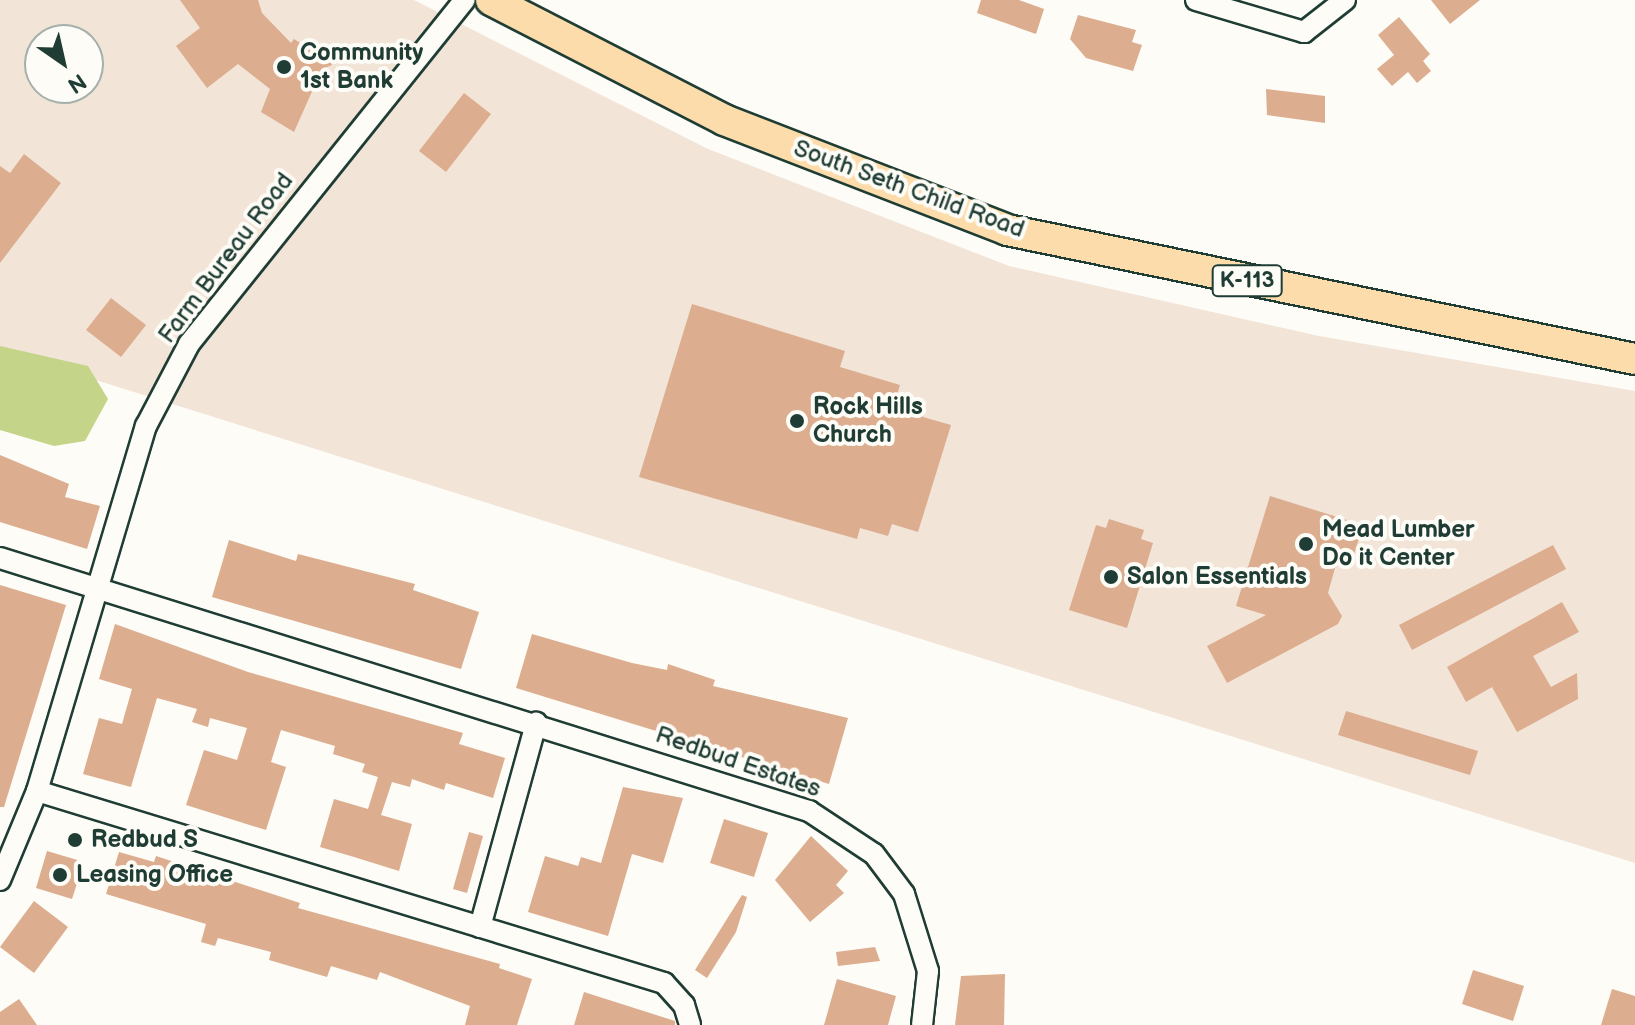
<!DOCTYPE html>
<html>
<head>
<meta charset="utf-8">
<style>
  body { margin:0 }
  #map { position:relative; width:1635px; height:1025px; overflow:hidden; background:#fdfcf7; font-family:"Balsamiq Sans",sans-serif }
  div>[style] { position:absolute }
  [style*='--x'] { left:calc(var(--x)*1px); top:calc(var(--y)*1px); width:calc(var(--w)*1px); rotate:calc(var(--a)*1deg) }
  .built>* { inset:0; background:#f3e4d8 }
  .green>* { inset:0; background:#c4d488 }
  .building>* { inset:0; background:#dcad8e }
  .roads { filter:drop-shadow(2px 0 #1f3d34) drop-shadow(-2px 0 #1f3d34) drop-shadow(0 2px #1f3d34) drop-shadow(0 -2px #1f3d34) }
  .minor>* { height:20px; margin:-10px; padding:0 10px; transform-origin:10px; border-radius:10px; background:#fdfcf7 }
  .primary>* { height:30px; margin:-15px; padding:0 15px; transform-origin:15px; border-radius:15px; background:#fddcac }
  .dots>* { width:22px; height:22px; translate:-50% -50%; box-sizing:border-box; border:4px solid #fdfcf7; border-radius:50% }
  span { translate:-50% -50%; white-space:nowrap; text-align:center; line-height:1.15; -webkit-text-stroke:8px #fdfcf7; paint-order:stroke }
  .shield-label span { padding:2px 6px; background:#fdfcf7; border:2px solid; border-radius:6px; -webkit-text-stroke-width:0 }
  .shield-label { font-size:22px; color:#1f3d34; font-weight:700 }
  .poi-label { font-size:24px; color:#1f3d34; font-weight:700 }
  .left { translate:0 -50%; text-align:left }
  .street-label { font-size:24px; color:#1f3d34 }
  .north { position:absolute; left:24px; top:24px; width:80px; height:80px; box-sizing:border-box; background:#fdfcf7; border:2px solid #a4b0a9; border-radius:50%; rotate:146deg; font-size:22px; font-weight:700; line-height:32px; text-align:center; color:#1f3d34 }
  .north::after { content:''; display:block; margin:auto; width:28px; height:36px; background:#1f3d34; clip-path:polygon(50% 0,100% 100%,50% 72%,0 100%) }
</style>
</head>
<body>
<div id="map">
  <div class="built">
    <div style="clip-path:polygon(evenodd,0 0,414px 0,708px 149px,1009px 266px,1319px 336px,1635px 391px,1635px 863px,0 350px,0 0,40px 40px,88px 40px,88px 88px,40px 88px,40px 40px)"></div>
  </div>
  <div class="green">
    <div style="clip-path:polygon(0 346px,88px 366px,108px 399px,85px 441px,54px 446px,0 430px)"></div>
  </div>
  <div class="building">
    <div style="clip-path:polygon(180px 0,258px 0,262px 13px,291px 43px,294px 39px,318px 54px,327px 51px,332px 65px,322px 69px,294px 132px,261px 112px,270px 89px,238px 64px,207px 88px,176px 46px,200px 28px)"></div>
    <div style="clip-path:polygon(981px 0,1019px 0,1044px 9px,1036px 34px,977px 13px)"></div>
    <div style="clip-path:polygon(1431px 0,1480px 0,1450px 24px)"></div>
    <div style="clip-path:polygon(1078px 15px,1136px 30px,1132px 42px,1142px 45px,1133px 71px,1086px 58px,1070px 39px)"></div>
    <div style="clip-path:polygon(1399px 17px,1430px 54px,1423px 61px,1431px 71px,1417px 83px,1408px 72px,1392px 86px,1377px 69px,1394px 55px,1378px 35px)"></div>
    <div style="clip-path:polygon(1266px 89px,1325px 96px,1325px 123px,1267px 115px)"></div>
    <div style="clip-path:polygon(464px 93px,491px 114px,446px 172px,419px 151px)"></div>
    <div style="clip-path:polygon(24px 154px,61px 183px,0 263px,0 166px,10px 173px)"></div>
    <div style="clip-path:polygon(111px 298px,146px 325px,121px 357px,86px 330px)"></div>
    <div style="clip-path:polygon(692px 304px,845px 351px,840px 367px,900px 385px,896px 398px,926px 408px,923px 417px,951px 425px,918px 532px,892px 524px,888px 536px,860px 528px,857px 539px,639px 477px)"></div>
    <div style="clip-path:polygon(0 455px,69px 484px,65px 497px,100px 506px,87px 549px,0 522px)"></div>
    <div style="clip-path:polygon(1270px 496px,1363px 525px,1353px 558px,1335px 568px,1328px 593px,1342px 616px,1338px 624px,1227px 683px,1207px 646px,1266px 615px,1236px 606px)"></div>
    <div style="clip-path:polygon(1109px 519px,1144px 530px,1141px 539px,1153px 543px,1127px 628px,1069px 610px,1096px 525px,1106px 528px)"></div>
    <div style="clip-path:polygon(229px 540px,296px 561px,298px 554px,415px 584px,413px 590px,479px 612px,461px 669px,212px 597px)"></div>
    <div style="clip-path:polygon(1553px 545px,1566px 569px,1412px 650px,1399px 625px)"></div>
    <div style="clip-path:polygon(0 585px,66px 605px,4px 807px,0 807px)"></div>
    <div style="clip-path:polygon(1562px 602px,1579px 632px,1533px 656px,1551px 687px,1577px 673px,1578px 699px,1517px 732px,1492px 687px,1466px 702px,1447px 667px)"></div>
    <div style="clip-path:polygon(115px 624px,248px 672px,463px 733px,459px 744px,505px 758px,493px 798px,446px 783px,444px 790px,412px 779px,410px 787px,392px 782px,381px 815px,412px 824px,399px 871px,354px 857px,320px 847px,334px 799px,368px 809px,378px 777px,362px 772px,365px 764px,333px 754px,335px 746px,281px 730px,271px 762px,286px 767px,266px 830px,186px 805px,204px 750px,237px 760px,247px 728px,210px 718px,208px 727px,192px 722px,197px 709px,157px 698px,131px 787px,83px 774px,99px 718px,122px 724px,132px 689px,99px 679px)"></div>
    <div style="clip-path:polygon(532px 634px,632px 663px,667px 670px,668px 664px,715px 680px,713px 686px,848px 718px,829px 784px,516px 688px)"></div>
    <div style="clip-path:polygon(1346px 711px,1478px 751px,1470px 775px,1338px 735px)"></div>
    <div style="clip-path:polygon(623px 787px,683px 798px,663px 863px,632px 854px,608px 936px,528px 912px,545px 856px,578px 866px,581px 857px,601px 863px)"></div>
    <div style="clip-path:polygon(724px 819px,768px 833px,754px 877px,710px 863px)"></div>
    <div style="clip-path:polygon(469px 832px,483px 836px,467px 893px,453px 889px)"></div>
    <div style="clip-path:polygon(811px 836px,848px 871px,836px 885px,844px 893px,810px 922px,775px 880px)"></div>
    <div style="clip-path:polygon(47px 851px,84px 862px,72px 899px,36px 888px)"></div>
    <div style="clip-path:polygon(119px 852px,154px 862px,156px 856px,300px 903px,298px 908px,500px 964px,499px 968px,532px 979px,517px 1025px,465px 1025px,470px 1006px,380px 972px,377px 980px,331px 966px,327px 977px,269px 960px,271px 952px,218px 938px,215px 946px,201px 942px,206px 924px,106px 894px)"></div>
    <div style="clip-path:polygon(742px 895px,747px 897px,736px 932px,707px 978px,695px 970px)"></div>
    <div style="clip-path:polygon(34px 901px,68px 927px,34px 973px,0 947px)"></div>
    <div style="clip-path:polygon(875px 947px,880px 961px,838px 966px,836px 952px)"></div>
    <div style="clip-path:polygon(1473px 970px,1524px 986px,1513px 1021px,1462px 1004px)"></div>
    <div style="clip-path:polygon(1005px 974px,1004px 1025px,955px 1025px,961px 976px)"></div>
    <div style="clip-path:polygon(837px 979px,896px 996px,888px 1025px,824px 1025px)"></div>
    <div style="clip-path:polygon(1612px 989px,1635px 996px,1635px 1025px,1601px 1025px)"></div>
    <div style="clip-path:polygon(584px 992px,675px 1021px,675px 1025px,574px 1025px)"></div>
    <div style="clip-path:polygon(19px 999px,37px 1025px,0 1025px,0 1012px)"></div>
  </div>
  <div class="roads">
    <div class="minor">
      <div style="--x:1196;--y:0;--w:113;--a:16.5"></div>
      <div style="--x:1304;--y:32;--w:52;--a:-38"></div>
      <div style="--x:0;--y:558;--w:848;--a:17.37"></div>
      <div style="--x:809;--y:811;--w:78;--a:33.5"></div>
      <div style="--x:874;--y:854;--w:50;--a:53.1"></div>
      <div style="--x:904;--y:894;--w:81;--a:72.7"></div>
      <div style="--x:928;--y:971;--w:54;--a:96.3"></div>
      <div style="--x:37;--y:791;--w:656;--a:17.03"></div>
      <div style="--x:664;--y:983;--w:30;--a:48"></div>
      <div style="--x:684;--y:1005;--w:21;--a:73"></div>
      <div style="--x:0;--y:880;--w:96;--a:-67.4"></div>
      <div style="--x:37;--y:791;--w:381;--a:-73.4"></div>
      <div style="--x:146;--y:426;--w:93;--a:-62.3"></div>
      <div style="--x:189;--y:344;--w:441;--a:-51.3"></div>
      <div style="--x:480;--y:927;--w:212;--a:-74.6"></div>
    </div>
    <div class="primary">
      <div style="--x:491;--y:0;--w:262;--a:27.2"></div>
      <div style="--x:724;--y:120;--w:304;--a:21.2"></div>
      <div style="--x:1007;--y:230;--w:641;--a:11.61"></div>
    </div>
  </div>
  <div class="dots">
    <div style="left:284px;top:67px;background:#1f3d34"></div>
    <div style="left:797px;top:421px;background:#1f3d34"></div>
    <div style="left:1306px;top:544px;background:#1f3d34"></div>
    <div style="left:1111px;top:577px;background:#1f3d34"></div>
    <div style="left:75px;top:840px;background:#1f3d34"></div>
    <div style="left:60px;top:875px;background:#1f3d34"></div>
  </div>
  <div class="shield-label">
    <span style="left:1247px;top:281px">K-113</span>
  </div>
  <div class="poi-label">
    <span class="left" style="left:300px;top:67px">Community<br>1st Bank</span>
    <span class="left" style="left:813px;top:421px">Rock Hills<br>Church</span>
    <span class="left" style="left:1322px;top:544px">Mead Lumber<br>Do it Center</span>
    <span class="left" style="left:1127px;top:577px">Salon Essentials</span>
    <span class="left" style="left:91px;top:840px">Redbud S</span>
    <span class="left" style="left:76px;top:875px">Leasing Office</span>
  </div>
  <div class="street-label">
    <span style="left:909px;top:189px;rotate:20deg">South Seth Child Road</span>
    <span style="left:226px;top:258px;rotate:-53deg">Farm Bureau Road</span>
    <span style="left:738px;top:762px;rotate:19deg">Redbud Estates</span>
  </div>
  <div class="north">N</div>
</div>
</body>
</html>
